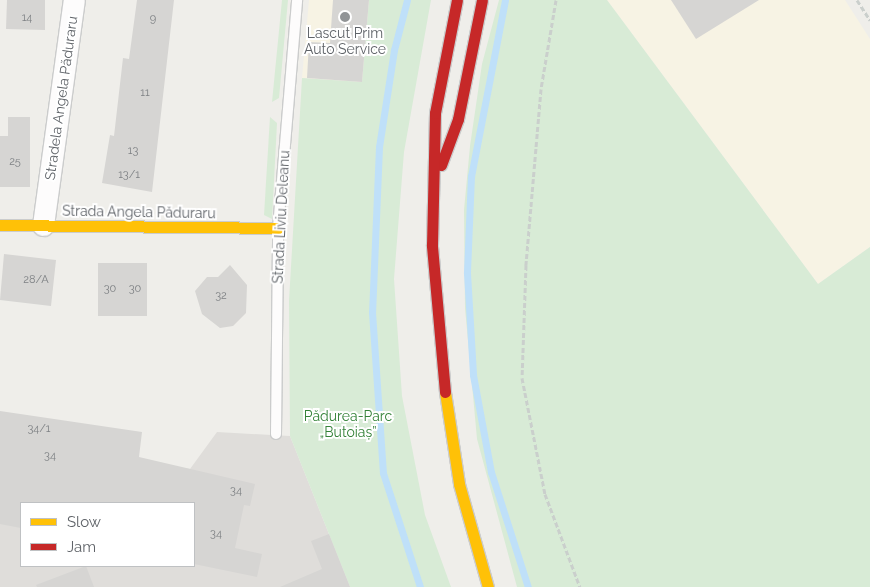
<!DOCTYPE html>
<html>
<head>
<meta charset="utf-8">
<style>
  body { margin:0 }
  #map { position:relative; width:870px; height:587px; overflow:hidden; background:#efeeea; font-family:Raleway,sans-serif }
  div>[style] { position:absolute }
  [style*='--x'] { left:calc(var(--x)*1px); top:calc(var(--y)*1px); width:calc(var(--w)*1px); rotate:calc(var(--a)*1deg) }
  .commercial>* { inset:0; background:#f7f3e4 }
  .industrial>* { inset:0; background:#dfddda }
  .green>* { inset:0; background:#d8ebd6 }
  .stream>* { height:7px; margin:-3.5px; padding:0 3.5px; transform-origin:3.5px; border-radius:3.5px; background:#bfe0f9 }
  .building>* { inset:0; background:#d6d5d3 }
  .path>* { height:3px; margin-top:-1.5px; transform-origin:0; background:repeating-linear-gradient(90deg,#cacfcc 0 5px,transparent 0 7.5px) }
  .roads { filter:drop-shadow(1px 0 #cbcccc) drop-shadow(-1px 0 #cbcccc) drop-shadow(0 1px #cbcccc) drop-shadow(0 -1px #cbcccc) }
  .lane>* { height:10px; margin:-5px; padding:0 5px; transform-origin:5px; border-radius:5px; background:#fdfcfc }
  .street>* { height:21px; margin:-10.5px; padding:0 10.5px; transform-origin:10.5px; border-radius:10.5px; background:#fdfcfc }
  .slow>* { height:11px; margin:-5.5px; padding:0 5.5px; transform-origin:5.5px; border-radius:5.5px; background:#ffc107 }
  .jam>* { height:11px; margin:-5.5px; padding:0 5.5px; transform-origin:5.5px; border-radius:5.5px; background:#c62828 }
  .dots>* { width:14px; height:14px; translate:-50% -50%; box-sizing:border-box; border:2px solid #fff; border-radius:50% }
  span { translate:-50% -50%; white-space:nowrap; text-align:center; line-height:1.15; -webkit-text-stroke:4px #fff; paint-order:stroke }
  .number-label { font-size:11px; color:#7e8184 }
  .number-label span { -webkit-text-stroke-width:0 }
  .poi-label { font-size:14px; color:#5f6368 }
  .street-label { font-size:14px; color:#5f6368 }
  .park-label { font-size:14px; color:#348238 }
  .legend { position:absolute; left:20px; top:502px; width:175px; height:65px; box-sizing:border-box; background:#fff; border:1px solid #bfc1c3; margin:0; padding:6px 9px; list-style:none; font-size:15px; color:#5f6368 }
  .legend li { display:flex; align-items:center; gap:10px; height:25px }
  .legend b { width:25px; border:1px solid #bfc1c3 }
</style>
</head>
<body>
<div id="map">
  <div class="commercial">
    <div style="clip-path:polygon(309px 0,369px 0,362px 82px,302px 78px)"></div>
    <div style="clip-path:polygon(607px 0,845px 0,870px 39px,870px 247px,818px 284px)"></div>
  </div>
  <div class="industrial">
    <div style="clip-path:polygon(evenodd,217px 432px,290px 436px,350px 587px,0 587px,0 441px,190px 469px,217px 432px,21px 503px,194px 503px,194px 566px,21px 566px,21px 503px)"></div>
  </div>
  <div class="green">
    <div style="clip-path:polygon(282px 0,288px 0,279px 98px,272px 102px)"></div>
    <div style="clip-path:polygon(369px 0,431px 0,404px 152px,394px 279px,402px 396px,425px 515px,451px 587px,350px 587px,290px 436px,289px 301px,302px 78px,362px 82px)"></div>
    <div style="clip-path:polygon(499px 0,607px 0,818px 284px,870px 247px,870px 587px,517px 587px,477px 439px,465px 308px,464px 210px,470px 146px,482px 64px)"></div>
    <div style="clip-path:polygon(270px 117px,277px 123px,272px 219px,264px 215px)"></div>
  </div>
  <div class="stream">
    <div style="--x:407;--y:0;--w:52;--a:104.6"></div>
    <div style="--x:394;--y:50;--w:98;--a:98.8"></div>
    <div style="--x:379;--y:147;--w:165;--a:92.4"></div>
    <div style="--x:372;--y:312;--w:161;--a:86.1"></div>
    <div style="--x:383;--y:473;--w:120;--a:72"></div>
    <div style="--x:505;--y:0;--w:179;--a:100.9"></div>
    <div style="--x:471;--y:176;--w:97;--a:92.4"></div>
    <div style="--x:467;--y:273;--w:102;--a:86.6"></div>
    <div style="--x:473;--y:375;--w:99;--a:79.5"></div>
    <div style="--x:491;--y:472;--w:121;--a:72.2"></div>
  </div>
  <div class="building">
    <div style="clip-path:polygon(7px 0,45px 0,45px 30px,6px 29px)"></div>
    <div style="clip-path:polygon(137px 0,174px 0,152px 192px,102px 183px,110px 135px,114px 136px,123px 58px,129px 59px)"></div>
    <div style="clip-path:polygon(333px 0,369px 0,362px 82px,307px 78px,309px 42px,330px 43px)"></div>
    <div style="clip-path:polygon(671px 0,759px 0,696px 39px)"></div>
    <div style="clip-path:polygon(8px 117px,30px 117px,30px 187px,0 187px,0 136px,8px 136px)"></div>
    <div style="clip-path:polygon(4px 254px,56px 260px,51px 306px,0 300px)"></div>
    <div style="clip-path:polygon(98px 263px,147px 263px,147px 316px,98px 316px)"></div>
    <div style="clip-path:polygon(230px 265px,247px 285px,246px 313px,233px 326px,220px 328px,202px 314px,195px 291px,207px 277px,218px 277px)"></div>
    <div style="clip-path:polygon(0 411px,142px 432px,139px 457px,255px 484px,250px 506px,244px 505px,235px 548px,262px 554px,257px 577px,194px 564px,194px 503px,21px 503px,21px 528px,0 524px)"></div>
    <div style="clip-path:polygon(329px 534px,350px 587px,280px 587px,322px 569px,311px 541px)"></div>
    <div style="clip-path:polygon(86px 566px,94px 587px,37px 587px,36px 585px)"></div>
  </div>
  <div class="path">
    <div style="--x:556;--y:0;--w:90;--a:99.6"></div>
    <div style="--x:541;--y:89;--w:177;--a:94.9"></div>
    <div style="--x:526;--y:265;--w:113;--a:92"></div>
    <div style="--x:522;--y:378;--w:118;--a:78.8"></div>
    <div style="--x:545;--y:494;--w:99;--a:69.4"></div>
    <div style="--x:857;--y:0;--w:24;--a:57"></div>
  </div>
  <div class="roads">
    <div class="lane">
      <div style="--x:276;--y:434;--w:206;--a:-89.4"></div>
      <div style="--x:278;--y:228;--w:229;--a:-85.2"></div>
    </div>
    <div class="street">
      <div style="--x:43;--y:225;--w:227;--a:-82.2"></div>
    </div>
    <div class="slow">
      <div style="--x:0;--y:225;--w:278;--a:0.6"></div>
      <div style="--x:445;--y:392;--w:93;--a:81.3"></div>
      <div style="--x:459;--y:484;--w:107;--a:74.3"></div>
    </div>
    <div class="jam">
      <div style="--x:441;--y:165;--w:49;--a:-69.7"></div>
      <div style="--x:458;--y:119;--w:121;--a:-78.6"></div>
      <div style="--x:445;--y:392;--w:148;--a:-95.1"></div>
      <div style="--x:432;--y:245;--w:132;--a:-88.7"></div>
      <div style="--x:435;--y:113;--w:115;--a:-79"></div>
    </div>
  </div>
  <div class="dots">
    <div style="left:345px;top:17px;background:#919496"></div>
  </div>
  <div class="number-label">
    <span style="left:27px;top:18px">14</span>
    <span style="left:153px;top:19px">9</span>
    <span style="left:145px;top:93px">11</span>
    <span style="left:133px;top:151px">13</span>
    <span style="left:15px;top:162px">25</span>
    <span style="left:129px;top:175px">13/1</span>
    <span style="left:36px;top:280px">28/A</span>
    <span style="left:110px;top:289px">30</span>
    <span style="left:135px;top:289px">30</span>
    <span style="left:221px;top:296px">32</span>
    <span style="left:39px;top:429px">34/1</span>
    <span style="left:50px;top:456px">34</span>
    <span style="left:236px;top:491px">34</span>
    <span style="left:216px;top:534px">34</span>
  </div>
  <div class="poi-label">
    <span style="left:345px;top:41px">Lascut Prim<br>Auto Service</span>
  </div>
  <div class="street-label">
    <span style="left:61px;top:98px;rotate:-82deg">Stradela Angela Păduraru</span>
    <span style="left:139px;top:212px;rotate:1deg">Strada Angela Păduraru</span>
    <span style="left:281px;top:217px;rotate:-87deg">Strada Liviu Deleanu</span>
  </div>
  <div class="park-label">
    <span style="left:348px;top:424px">Pădurea-Parc<br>„Butoiaș”</span>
  </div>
  <ul class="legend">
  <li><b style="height:6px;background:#ffc107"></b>Slow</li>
  <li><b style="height:6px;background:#c62828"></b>Jam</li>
  </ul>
</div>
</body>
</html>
